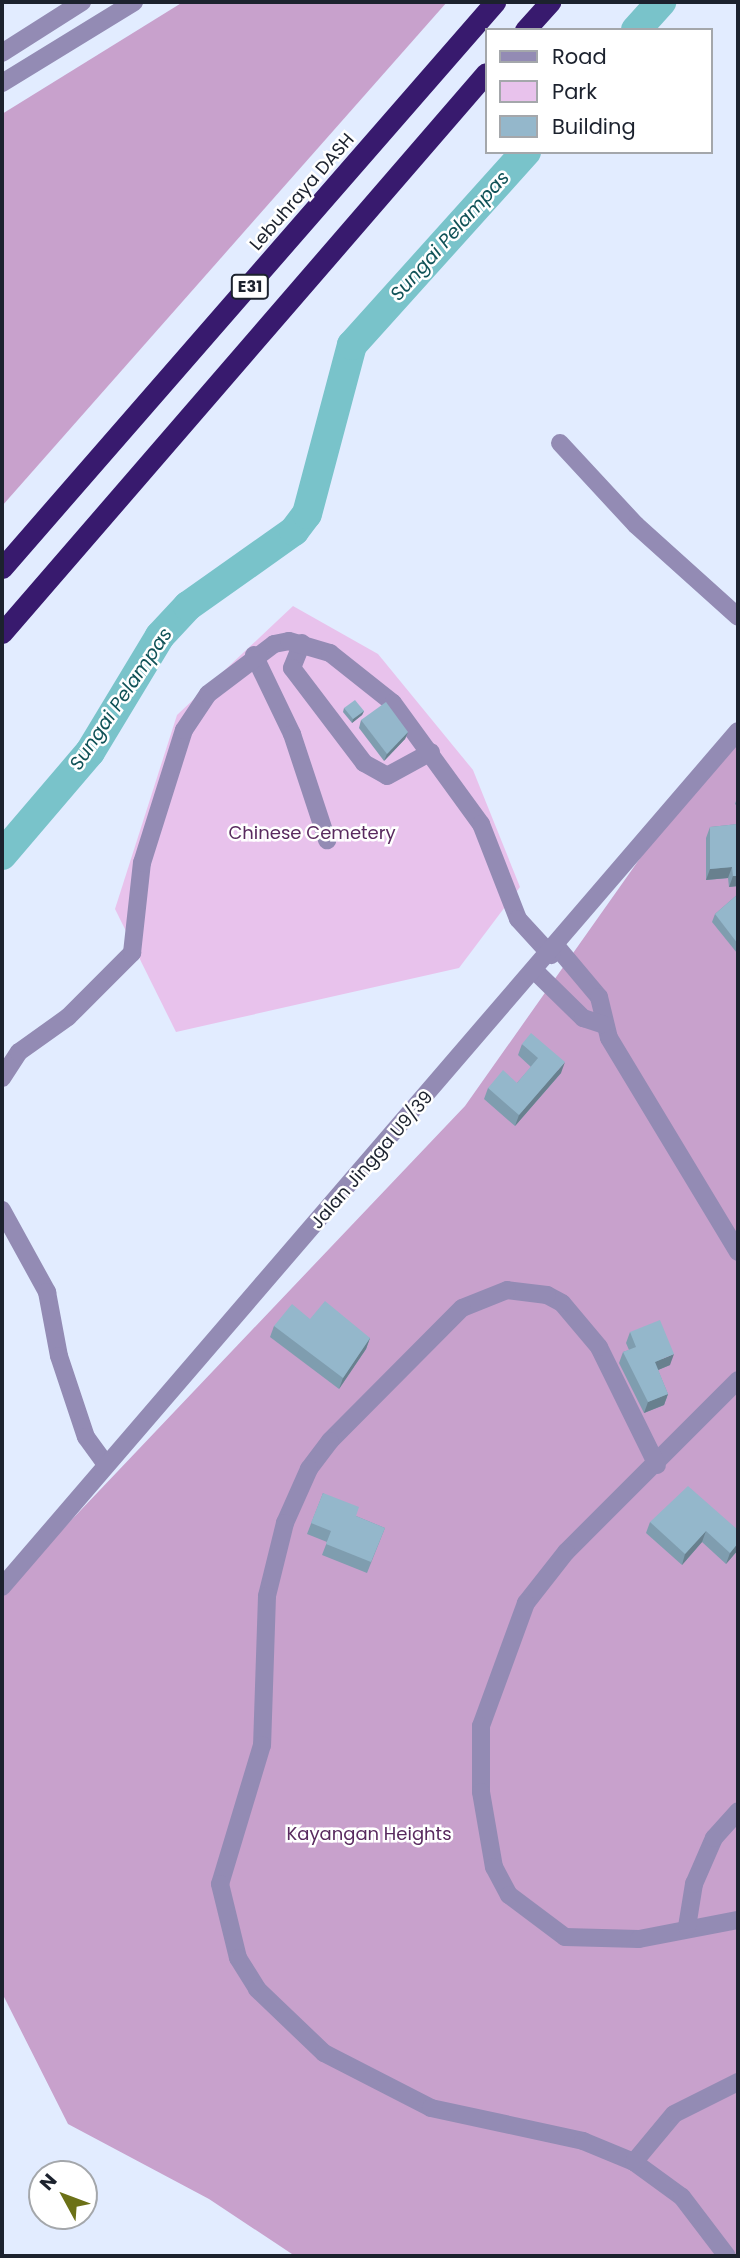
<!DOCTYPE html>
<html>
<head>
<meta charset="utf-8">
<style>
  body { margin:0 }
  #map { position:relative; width:740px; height:2258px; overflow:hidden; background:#e2ecff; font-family:Poppins,sans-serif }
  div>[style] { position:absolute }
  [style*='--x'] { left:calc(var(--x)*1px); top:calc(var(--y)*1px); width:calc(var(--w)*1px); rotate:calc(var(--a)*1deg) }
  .green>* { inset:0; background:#e8c2ec }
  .forest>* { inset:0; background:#c8a1cc }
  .river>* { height:30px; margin:-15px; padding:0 15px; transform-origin:15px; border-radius:15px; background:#79c3ca }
  .minor>* { height:18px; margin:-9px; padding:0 9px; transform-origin:9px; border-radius:9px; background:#938bb4 }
  .highway>* { height:21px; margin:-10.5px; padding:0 10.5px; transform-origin:10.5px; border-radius:10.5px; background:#381a6e }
  .wall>* { inset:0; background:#7f9daf }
  .shaded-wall>* { inset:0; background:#68808e }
  .building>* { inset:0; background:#94b7cb }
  span { translate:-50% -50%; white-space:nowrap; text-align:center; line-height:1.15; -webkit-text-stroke:5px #fff; paint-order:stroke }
  .shield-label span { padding:2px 5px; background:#fff; border:2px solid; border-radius:5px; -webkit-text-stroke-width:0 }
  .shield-label { font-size:16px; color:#1c222e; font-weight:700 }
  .street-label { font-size:18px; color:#1c222e }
  .park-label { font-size:18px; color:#592a5f }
  .water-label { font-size:19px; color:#105257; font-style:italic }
  .frame { position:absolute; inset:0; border:4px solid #1c222e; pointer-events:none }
  .legend { position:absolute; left:485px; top:28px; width:228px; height:126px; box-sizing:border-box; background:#fff; border:2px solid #a4a7ab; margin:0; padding:9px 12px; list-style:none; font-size:21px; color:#1c222e }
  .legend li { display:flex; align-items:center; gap:14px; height:35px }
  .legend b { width:35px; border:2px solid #a4a7ab }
  .north { position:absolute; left:28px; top:2160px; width:70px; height:70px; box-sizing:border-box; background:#fff; border:2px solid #a4a7ab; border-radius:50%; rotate:311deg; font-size:19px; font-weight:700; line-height:28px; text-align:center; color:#1c222e }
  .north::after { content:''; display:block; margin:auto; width:24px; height:32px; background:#6c7117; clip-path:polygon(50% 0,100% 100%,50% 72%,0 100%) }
</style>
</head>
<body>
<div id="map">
  <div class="green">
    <div style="clip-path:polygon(293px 606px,378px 654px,473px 770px,520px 887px,459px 968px,176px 1032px,115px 909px,177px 715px)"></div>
  </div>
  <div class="forest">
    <div style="clip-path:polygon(183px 2px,447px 2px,2px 506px,2px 114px)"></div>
    <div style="clip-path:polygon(738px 732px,738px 2256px,295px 2256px,209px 2199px,68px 2124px,2px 1993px,2px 1593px,465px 1106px,689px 789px)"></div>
  </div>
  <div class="river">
    <div style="--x:636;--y:30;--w:38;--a:-48"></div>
    <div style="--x:2;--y:855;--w:135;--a:-49.5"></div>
    <div style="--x:90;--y:752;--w:135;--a:-58.9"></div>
    <div style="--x:160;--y:636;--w:41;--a:-47"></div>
    <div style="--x:188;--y:606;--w:130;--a:-35.3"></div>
    <div style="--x:294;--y:531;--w:21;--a:-53"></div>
    <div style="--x:307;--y:514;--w:175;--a:-75.1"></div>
    <div style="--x:352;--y:345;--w:260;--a:-48"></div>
  </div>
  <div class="minor">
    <div style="--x:2;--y:53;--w:95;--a:-32.5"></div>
    <div style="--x:2;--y:83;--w:155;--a:-31.5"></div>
    <div style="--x:560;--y:443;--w:112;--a:47.2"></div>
    <div style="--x:636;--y:525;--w:137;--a:42"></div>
    <div style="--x:302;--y:643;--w:27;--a:112"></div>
    <div style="--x:292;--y:668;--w:119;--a:52.8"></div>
    <div style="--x:364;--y:763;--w:26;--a:29"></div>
    <div style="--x:387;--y:776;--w:50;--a:-28.6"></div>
    <div style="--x:254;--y:655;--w:88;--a:64.3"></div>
    <div style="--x:292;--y:734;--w:112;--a:71.7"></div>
    <div style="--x:557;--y:947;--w:65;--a:50"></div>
    <div style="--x:599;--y:997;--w:42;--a:76.3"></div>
    <div style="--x:609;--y:1038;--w:250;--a:58.9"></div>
    <div style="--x:536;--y:972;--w:66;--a:44.4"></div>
    <div style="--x:583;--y:1018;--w:20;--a:18"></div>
    <div style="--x:2;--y:1078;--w:31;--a:-57"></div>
    <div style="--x:19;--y:1052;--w:60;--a:-35.5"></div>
    <div style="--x:68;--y:1017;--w:91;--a:-45"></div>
    <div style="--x:132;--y:953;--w:91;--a:-83.7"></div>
    <div style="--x:142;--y:863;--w:139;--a:-72.5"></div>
    <div style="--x:184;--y:730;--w:43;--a:-56.3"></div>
    <div style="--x:208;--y:694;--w:83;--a:-37.1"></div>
    <div style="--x:274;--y:644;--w:15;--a:-11"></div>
    <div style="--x:289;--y:641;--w:43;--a:16.3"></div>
    <div style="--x:330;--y:653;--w:80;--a:38.4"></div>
    <div style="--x:393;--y:703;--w:150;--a:54"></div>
    <div style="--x:481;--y:824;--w:102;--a:68.7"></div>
    <div style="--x:518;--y:919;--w:49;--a:47.5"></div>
    <div style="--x:2;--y:1210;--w:94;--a:61.2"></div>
    <div style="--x:47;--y:1292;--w:65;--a:79.4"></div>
    <div style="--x:59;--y:1356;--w:85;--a:71.6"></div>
    <div style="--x:86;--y:1437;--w:34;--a:54"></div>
    <div style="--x:738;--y:1380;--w:243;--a:135"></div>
    <div style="--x:566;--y:1552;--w:65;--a:128.1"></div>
    <div style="--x:526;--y:1603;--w:131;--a:110.1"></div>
    <div style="--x:481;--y:1726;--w:66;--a:90"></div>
    <div style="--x:481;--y:1792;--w:76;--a:80.2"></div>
    <div style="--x:494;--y:1867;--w:32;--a:62"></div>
    <div style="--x:509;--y:1895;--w:70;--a:36.9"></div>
    <div style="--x:565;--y:1937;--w:74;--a:1.5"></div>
    <div style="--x:639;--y:1939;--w:101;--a:-10.9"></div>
    <div style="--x:657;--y:1465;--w:131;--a:-116.2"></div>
    <div style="--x:599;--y:1347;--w:57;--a:-130.1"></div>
    <div style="--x:562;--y:1303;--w:17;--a:-152"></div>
    <div style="--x:547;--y:1295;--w:40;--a:-172.9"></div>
    <div style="--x:507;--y:1290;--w:48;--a:158.2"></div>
    <div style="--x:462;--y:1308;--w:187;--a:134.8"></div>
    <div style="--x:330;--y:1441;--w:35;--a:127"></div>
    <div style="--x:309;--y:1469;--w:59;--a:114"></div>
    <div style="--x:285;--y:1523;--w:75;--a:103.9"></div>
    <div style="--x:267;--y:1596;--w:149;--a:91.9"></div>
    <div style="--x:262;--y:1745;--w:145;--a:106.8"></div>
    <div style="--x:220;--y:1884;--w:76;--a:76.3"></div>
    <div style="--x:238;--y:1958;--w:36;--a:58"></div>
    <div style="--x:257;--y:1989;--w:93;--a:43.7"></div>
    <div style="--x:324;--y:2053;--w:120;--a:27.2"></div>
    <div style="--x:431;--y:2108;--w:156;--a:12.2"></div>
    <div style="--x:583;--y:2141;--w:55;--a:22.4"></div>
    <div style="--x:634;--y:2162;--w:59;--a:36.1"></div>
    <div style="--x:682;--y:2197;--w:74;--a:52.7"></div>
    <div style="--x:2;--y:1587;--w:1129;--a:-49.31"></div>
    <div style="--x:687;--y:1927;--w:44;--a:-80.8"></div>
    <div style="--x:694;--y:1884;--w:50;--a:-66.5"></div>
    <div style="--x:714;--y:1838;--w:36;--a:-48"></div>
    <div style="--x:634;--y:2162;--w:62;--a:-50.2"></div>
    <div style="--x:674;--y:2114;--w:72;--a:-26.6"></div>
  </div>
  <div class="highway">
    <div style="--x:525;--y:30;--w:38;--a:-48"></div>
    <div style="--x:2;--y:568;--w:751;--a:-48.94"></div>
    <div style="--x:2;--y:633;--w:740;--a:-49.16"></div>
  </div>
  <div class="wall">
    <div style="clip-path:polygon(344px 708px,364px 711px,362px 715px,352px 723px,343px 712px)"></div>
    <div style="clip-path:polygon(361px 720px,408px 732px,405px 739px,384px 761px,359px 728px)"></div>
    <div style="clip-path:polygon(738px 795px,738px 807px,735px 804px)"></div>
    <div style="clip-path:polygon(738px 824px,738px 886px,729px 887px,728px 878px,706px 880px,706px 838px,710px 827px)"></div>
    <div style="clip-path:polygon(738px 894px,738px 952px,737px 953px,712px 922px,715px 914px)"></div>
    <div style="clip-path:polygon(522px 1044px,561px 1073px,515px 1126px,484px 1099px,488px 1088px,517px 1083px,531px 1067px,518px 1055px)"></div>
    <div style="clip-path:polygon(310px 1319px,370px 1338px,366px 1349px,339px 1389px,270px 1337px,274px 1326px)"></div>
    <div style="clip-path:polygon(630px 1332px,670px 1365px,658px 1370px,668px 1394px,664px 1405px,644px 1413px,619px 1363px,623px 1352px,629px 1350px,626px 1343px)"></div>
    <div style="clip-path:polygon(323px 1493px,356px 1516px,385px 1528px,367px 1573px,322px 1555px,327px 1542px,307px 1534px)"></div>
    <div style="clip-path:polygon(650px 1522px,738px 1530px,738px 1550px,726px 1564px,702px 1542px,682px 1565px,646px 1533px)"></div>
  </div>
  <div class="shaded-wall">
    <div style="clip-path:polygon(364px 711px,362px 715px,352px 723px,353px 719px)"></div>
    <div style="clip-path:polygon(408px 732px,405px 739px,384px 761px,387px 754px)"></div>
    <div style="clip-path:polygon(732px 867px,728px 878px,706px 880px,710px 869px)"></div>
    <div style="clip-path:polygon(733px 876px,738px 876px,738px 886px,729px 887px)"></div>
    <div style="clip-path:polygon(565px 1062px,561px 1073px,515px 1126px,519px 1115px)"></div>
    <div style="clip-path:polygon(370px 1338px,366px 1349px,339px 1389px,343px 1378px)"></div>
    <div style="clip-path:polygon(674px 1354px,670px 1365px,651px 1373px,655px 1362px)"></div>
    <div style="clip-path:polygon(668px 1394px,664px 1405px,644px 1413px,648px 1402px)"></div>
    <div style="clip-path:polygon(706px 1531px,702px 1542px,682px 1565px,685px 1554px)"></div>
    <div style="clip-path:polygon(738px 1543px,738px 1550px,726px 1564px,730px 1553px)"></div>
  </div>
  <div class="building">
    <div style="clip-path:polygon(355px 700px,364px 711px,353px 719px,344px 708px)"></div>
    <div style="clip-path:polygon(386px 702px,408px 732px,387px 754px,361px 720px)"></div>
    <div style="clip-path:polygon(738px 824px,738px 876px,733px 876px,732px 867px,710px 869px,710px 827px)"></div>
    <div style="clip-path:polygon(738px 894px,738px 944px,715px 914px)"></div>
    <div style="clip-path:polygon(531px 1033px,565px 1062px,519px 1115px,488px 1088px,503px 1070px,517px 1083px,538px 1058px,522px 1044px)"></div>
    <div style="clip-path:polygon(325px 1301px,370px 1338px,343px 1378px,274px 1326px,292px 1304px,310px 1319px)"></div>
    <div style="clip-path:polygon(660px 1320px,674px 1354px,655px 1362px,668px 1394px,648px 1402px,623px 1352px,636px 1347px,630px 1332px)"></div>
    <div style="clip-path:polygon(688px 1486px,738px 1530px,738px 1543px,730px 1553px,706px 1531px,685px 1554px,650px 1522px)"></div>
    <div style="clip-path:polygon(323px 1493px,359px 1507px,356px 1516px,385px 1528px,371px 1562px,326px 1544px,331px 1531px,311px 1523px)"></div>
  </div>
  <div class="shield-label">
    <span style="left:250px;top:287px">E31</span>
  </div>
  <div class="street-label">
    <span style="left:302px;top:192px;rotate:-49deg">Lebuhraya DASH</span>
    <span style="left:372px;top:1160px;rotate:-49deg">Jalan Jingga U9/39</span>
  </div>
  <div class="park-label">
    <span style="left:312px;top:833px">Chinese Cemetery</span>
    <span style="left:369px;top:1834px">Kayangan Heights</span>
  </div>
  <div class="water-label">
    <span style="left:450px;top:236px;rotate:-48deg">Sungai Pelampas</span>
    <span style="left:121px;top:699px;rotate:-56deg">Sungai Pelampas</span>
  </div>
  <div class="frame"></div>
  <ul class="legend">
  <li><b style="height:9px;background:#938bb4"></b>Road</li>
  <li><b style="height:19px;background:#e8c2ec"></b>Park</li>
  <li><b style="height:19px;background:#94b7cb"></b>Building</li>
  </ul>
  <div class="north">N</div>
</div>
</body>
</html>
